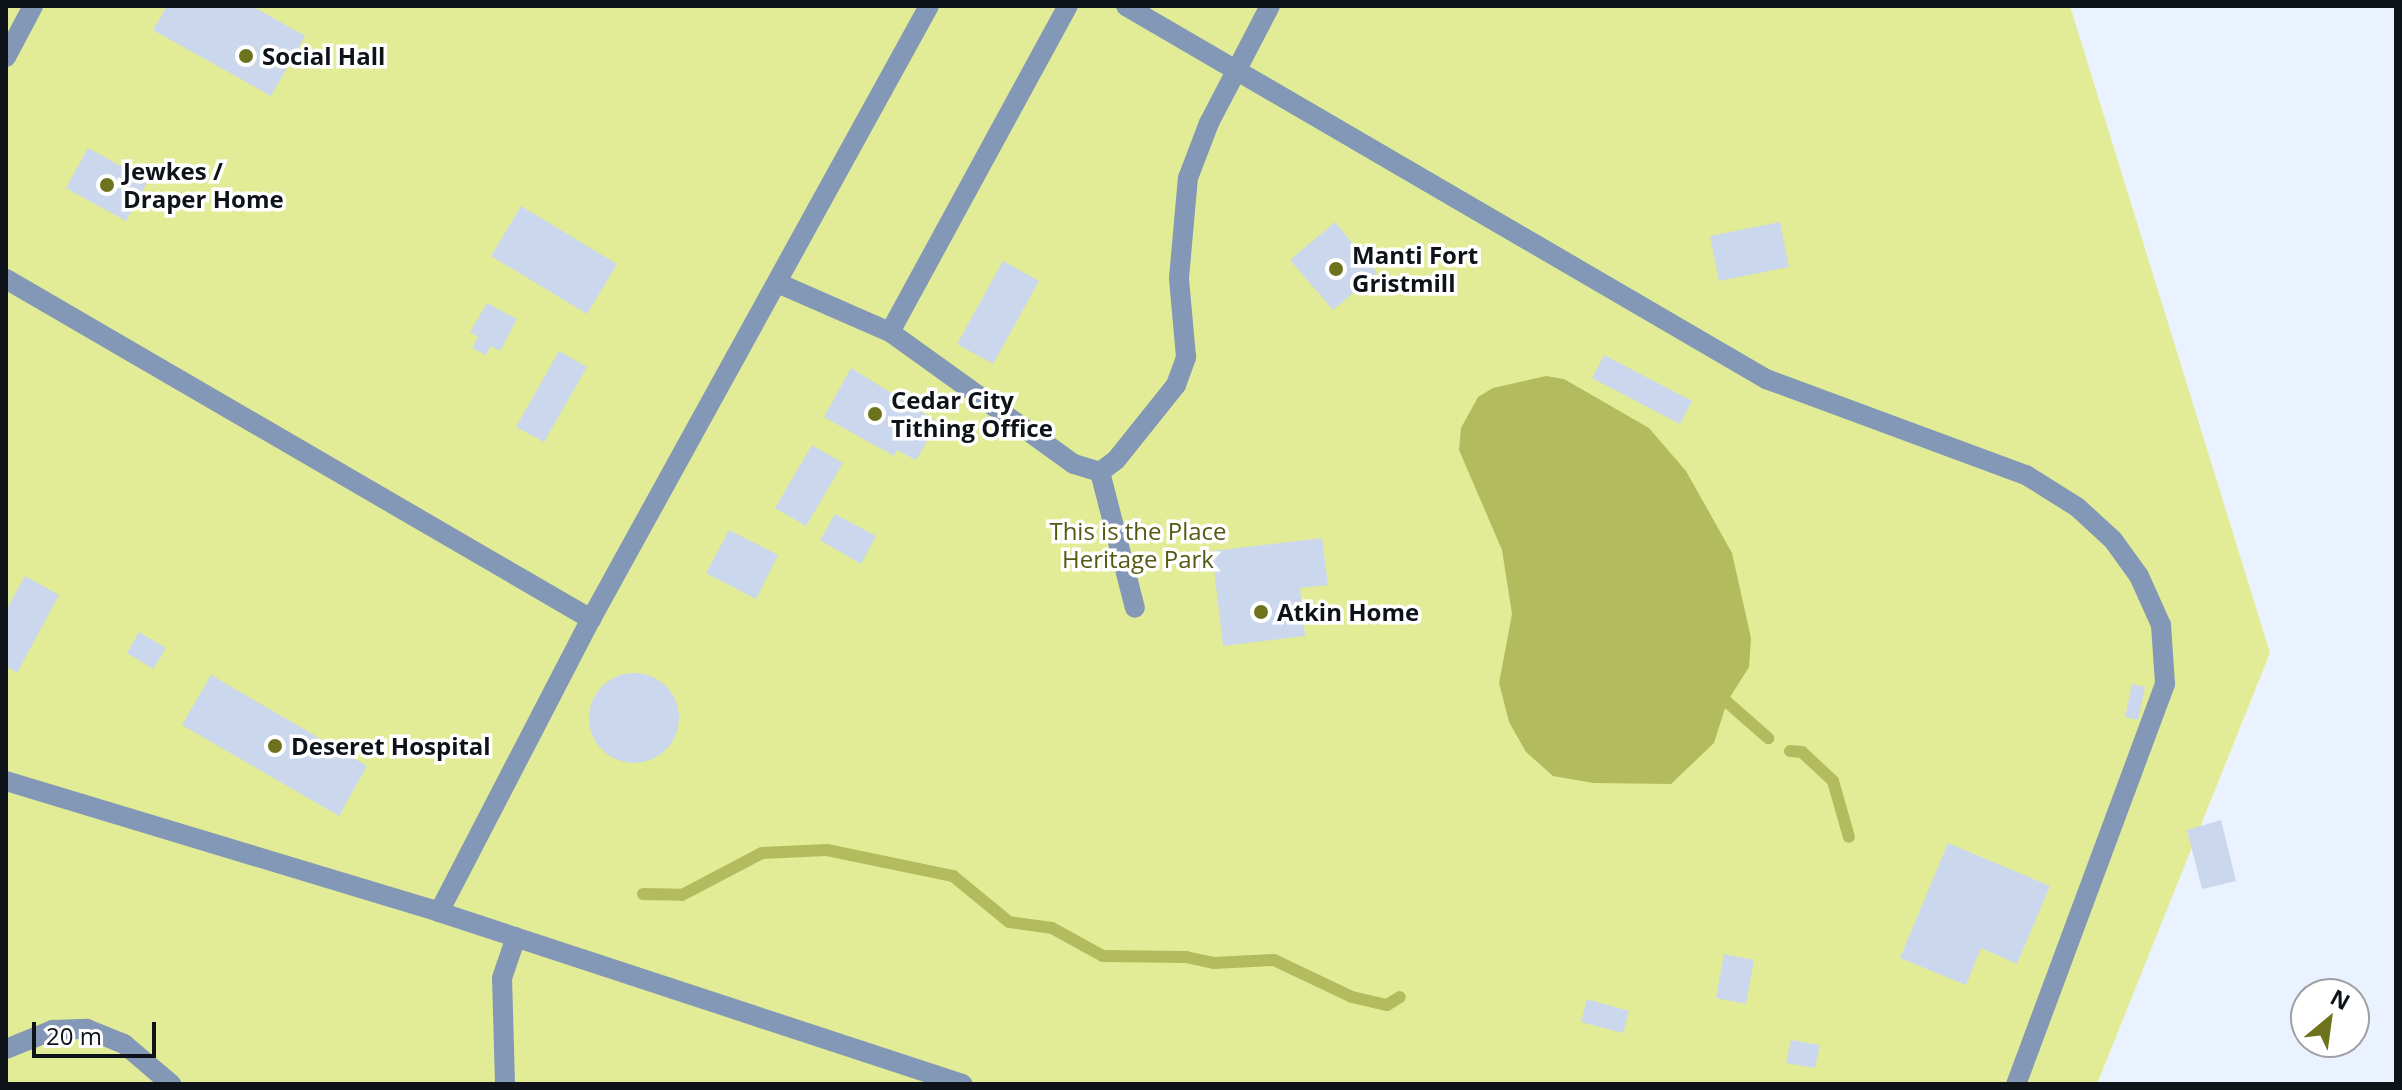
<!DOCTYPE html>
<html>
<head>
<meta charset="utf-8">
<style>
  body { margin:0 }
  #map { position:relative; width:2402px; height:1090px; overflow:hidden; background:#eaf2ff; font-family:"Open Sans",sans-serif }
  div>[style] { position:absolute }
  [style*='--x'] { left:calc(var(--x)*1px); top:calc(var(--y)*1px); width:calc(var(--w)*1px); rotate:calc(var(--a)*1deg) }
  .green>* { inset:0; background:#e2ec96 }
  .water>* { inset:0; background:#b2bc5f }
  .stream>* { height:12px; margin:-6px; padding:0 6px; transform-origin:6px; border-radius:6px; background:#b2bc5f }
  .building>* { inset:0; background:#cad7ec }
  .round { border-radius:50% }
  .lane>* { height:20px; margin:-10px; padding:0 10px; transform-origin:10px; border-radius:10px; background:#8397b7 }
  .dots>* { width:22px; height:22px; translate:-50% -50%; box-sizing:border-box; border:4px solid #fff; border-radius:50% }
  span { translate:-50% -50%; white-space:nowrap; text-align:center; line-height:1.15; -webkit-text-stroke:7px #fff; paint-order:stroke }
  .poi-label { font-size:24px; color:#0e1219; font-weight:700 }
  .left { translate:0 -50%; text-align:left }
  .park-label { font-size:24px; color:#545914 }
  .frame { position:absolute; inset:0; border:8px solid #0e1219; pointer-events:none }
  .north { position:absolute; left:2290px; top:978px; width:80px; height:80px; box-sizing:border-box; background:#fff; border:2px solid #9fa0a3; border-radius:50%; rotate:29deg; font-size:22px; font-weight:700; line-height:32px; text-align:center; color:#0e1219 }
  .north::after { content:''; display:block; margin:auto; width:28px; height:36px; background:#6d731c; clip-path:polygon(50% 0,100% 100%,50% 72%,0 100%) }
  .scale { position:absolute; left:32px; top:1022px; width:124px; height:36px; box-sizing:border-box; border:4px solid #0e1219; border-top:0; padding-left:10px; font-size:24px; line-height:28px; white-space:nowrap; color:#0e1219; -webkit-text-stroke:6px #fff; paint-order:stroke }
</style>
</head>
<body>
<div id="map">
  <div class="green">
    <div style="clip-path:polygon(6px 6px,2070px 6px,2270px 653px,2097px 1084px,6px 1084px)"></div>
  </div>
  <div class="water">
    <div style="clip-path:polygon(1546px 376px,1564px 379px,1649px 428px,1686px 471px,1732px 553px,1751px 638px,1749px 667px,1727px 702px,1714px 743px,1671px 784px,1593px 783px,1553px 776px,1526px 752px,1509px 722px,1499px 683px,1512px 614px,1502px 550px,1459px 450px,1461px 428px,1478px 397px,1493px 388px)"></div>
  </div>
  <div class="stream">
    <div style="--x:1727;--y:702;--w:55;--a:41.3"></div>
    <div style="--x:1790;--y:751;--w:12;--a:5"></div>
    <div style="--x:1802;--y:752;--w:42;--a:43.1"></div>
    <div style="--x:1833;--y:781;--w:58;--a:74.1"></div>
    <div style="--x:643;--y:894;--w:39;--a:1"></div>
    <div style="--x:682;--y:895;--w:90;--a:-27.7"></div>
    <div style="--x:762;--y:853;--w:65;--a:-2.6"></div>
    <div style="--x:827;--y:850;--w:129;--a:11.7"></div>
    <div style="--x:953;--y:876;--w:72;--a:39.4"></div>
    <div style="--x:1009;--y:922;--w:43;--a:7.9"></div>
    <div style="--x:1052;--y:928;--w:58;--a:28.8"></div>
    <div style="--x:1103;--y:956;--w:83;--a:0.7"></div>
    <div style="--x:1186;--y:957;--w:29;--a:12"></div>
    <div style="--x:1214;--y:963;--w:60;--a:-2.9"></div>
    <div style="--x:1274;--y:960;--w:86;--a:25.4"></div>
    <div style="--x:1352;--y:997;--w:36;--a:13"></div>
    <div style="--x:1387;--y:1005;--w:15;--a:-32"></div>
  </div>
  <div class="building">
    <div style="clip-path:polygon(167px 6px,252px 6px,305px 36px,271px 96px,153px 30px)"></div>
    <div style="clip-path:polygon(88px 148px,148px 181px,126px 221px,66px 188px)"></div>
    <div style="clip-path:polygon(521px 206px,617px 264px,587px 314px,491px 256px)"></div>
    <div style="clip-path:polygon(1335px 222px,1377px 273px,1333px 310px,1290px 260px)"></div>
    <div style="clip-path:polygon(1780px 222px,1789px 267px,1719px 281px,1710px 236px)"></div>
    <div style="clip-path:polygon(1003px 261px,1039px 281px,993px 364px,957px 344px)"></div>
    <div style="clip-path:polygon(487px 303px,517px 319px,500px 351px,491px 346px,486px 355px,472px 348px,478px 337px,470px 332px)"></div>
    <div style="clip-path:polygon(559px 351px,587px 367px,544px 442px,516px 427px)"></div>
    <div style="clip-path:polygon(1604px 355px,1692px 401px,1680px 424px,1592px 378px)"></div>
    <div style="clip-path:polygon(851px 368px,938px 422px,916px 460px,897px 450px,894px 456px,824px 417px)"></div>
    <div style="clip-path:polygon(812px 445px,843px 463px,806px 526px,775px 508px)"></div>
    <div style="clip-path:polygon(835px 514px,876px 536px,861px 564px,820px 540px)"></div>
    <div style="clip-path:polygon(729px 530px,778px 555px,756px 599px,706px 573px)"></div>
    <div style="clip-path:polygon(1322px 538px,1328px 585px,1300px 588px,1305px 636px,1223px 646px,1212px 551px)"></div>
    <div style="clip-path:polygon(25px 576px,59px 595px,17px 673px,6px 666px,6px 610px)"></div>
    <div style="clip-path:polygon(139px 632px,166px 648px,153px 669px,127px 653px)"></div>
    <div class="round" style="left:589px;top:673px;width:90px;height:90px"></div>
    <div style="clip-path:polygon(211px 675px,367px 766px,339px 816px,182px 725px)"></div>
    <div style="clip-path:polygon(2132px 684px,2145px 687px,2138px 720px,2125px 717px)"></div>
    <div style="clip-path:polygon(2221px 820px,2236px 881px,2202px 889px,2187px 830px)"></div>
    <div style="clip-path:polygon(1948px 843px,2050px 886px,2017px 964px,1981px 948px,1966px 985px,1900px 958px)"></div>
    <div style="clip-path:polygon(1724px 954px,1754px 960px,1746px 1004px,1716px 998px)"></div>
    <div style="clip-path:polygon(1587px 999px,1629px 1011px,1623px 1033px,1581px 1022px)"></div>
    <div style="clip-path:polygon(1791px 1040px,1820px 1045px,1815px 1068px,1786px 1063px)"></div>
  </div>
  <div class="lane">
    <div style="--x:1126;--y:6;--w:741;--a:30.23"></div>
    <div style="--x:1766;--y:379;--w:277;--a:20.3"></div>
    <div style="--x:2026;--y:475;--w:60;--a:32.1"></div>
    <div style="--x:2077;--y:507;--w:49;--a:42.5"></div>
    <div style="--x:2113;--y:540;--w:44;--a:54.2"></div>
    <div style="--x:2139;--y:576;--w:54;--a:65.8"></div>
    <div style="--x:2161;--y:625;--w:59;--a:86.1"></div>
    <div style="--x:2165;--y:684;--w:427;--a:110.4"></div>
    <div style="--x:6;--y:57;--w:58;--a:-62.1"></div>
    <div style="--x:6;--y:279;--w:677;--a:30.17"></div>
    <div style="--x:780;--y:284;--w:120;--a:23.6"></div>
    <div style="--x:890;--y:332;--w:371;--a:-61.4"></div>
    <div style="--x:890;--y:332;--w:226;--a:35.7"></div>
    <div style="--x:1074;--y:464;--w:27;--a:17"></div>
    <div style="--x:1100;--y:472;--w:20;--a:-37"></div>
    <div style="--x:1116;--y:460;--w:96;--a:-51.3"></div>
    <div style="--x:1176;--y:385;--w:30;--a:-70"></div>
    <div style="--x:1186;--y:357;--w:79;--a:-95.1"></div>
    <div style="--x:1179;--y:278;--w:100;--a:-84.9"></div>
    <div style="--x:1188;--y:178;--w:59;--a:-69.1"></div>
    <div style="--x:1209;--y:123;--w:132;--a:-62.5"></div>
    <div style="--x:1100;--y:472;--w:140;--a:75.6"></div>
    <div style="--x:6;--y:781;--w:452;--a:16.8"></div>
    <div style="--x:439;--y:912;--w:551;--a:18.2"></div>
    <div style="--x:439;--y:912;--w:330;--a:-62.6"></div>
    <div style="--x:591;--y:619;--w:700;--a:-61.13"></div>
    <div style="--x:6;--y:1049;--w:51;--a:-22"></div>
    <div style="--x:53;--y:1030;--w:34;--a:-2"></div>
    <div style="--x:87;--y:1029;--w:40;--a:22"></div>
    <div style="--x:124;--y:1044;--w:62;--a:40.4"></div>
    <div style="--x:505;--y:1084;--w:106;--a:-91.6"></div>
    <div style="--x:502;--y:978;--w:43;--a:-71.1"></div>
  </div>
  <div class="dots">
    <div style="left:246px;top:56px;background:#6d731c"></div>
    <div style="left:107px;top:185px;background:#6d731c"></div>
    <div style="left:1336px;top:269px;background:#6d731c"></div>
    <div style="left:875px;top:414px;background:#6d731c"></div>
    <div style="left:1261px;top:612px;background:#6d731c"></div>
    <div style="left:275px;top:746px;background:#6d731c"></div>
  </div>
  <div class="poi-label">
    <span class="left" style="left:262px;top:56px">Social Hall</span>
    <span class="left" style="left:123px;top:185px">Jewkes /<br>Draper Home</span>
    <span class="left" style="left:1352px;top:269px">Manti Fort<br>Gristmill</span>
    <span class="left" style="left:891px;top:414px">Cedar City<br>Tithing Office</span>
    <span class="left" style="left:1277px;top:612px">Atkin Home</span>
    <span class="left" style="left:291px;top:746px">Deseret Hospital</span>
  </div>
  <div class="park-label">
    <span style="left:1138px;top:545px">This is the Place<br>Heritage Park</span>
  </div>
  <div class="frame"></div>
  <div class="north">N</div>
  <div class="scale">20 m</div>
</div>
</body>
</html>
